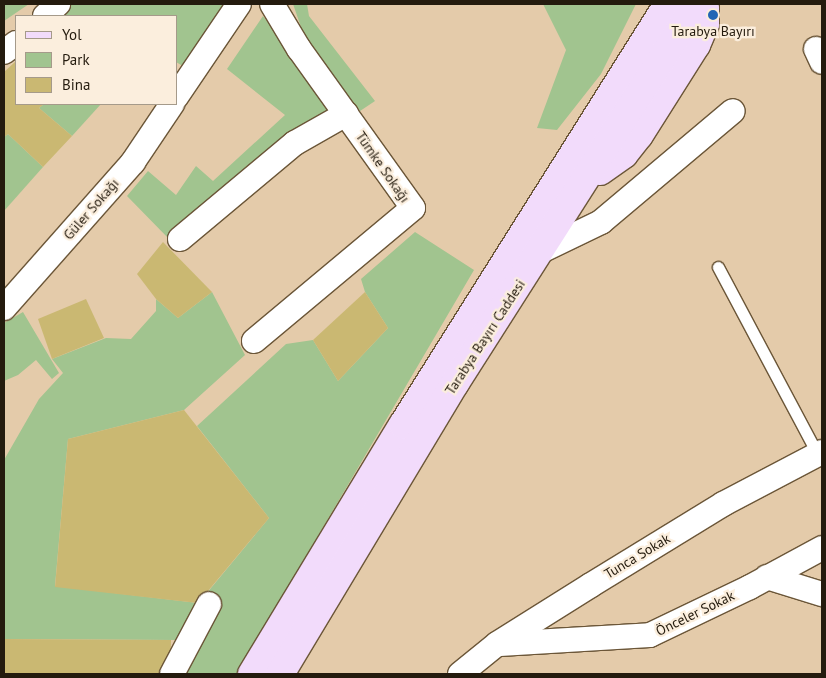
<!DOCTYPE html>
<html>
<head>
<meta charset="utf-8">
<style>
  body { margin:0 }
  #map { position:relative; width:826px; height:678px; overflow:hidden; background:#e4cbaa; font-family:"PT Sans",sans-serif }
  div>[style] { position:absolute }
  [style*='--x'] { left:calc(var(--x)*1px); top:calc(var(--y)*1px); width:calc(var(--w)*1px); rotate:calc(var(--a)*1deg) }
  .green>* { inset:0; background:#a1c48f }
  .building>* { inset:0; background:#cab872 }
  .roads { filter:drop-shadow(1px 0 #6b5638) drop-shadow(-1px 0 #6b5638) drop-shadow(0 1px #6b5638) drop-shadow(0 -1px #6b5638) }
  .lane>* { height:11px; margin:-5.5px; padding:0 5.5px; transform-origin:5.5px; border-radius:5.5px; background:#fff }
  .street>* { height:24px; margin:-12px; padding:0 12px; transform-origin:12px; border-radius:12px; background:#fff }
  .primary>* { height:28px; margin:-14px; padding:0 14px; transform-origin:14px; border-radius:14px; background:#f2dbfb }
  .dots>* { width:14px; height:14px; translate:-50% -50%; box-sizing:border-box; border:2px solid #fbeedd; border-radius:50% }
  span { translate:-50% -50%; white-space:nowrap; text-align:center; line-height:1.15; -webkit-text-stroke:4.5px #fbeedd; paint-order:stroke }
  .poi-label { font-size:14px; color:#241b0e }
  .street-label { font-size:14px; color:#241b0e }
  .frame { position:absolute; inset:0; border:5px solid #241b0e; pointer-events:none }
  .legend { position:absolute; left:15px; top:15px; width:162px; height:90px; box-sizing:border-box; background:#fbeedd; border:1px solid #a59a8a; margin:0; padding:6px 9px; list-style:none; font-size:15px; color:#241b0e }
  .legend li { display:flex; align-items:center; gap:10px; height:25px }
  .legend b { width:25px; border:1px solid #a59a8a }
</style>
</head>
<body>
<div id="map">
  <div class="green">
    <div style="clip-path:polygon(4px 4px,29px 4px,4px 21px)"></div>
    <div style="clip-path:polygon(67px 4px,227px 4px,186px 68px,176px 62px,176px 16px,57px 16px)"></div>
    <div style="clip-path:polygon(293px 4px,307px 4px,309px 16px,375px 101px,360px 111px,329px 72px,302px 30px)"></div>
    <div style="clip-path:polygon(543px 4px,636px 4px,601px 74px,557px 130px,537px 128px,566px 50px)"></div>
    <div style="clip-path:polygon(263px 16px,336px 112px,170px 240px,127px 196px,148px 171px,176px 195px,196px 166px,213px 181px,285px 115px,227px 69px)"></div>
    <div style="clip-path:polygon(44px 104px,101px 104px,72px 136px,39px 108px)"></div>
    <div style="clip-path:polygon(8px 134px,43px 167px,4px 211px,4px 137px)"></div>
    <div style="clip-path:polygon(415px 232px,474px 270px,237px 674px,178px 674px,206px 594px,269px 518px,197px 426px,286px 344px,313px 340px,338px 381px,388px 328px,365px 292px,361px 279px)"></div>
    <div style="clip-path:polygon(212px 292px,245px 355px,184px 410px,68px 439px,55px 586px,198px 603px,179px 640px,4px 639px,4px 460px,39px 399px,63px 373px,52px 359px,106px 338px,131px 339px,156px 311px,156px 299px,178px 318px)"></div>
    <div style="clip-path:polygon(23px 312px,59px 373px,52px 379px,36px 360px,18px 375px,4px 381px,4px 323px)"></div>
  </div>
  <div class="building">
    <div style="clip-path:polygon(16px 61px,16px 104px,44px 104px,39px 108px,72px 136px,43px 167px,8px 134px,4px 137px,4px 72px)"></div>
    <div style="clip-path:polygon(163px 242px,212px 292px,178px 318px,156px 299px,137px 274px)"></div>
    <div style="clip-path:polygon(365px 292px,388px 328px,338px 381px,313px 340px)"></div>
    <div style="clip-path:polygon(86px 299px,104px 338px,52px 359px,38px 319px)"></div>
    <div style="clip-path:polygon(184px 410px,269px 518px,198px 603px,55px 587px,68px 439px)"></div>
    <div style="clip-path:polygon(4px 639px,171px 640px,170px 674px,4px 674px)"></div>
  </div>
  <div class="roads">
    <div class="lane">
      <div style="--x:718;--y:267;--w:213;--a:62"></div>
    </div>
    <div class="street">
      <div style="--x:45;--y:16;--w:18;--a:-43"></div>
      <div style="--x:816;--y:49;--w:14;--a:65"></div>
      <div style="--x:4;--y:52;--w:15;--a:-37"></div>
      <div style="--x:176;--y:97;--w:112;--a:-55.9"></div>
      <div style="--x:180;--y:239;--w:150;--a:-39.9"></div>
      <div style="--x:295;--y:143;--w:59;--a:-29.6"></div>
      <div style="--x:539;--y:252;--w:69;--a:-25.8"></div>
      <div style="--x:601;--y:222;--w:172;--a:-40.1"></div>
      <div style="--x:4;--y:308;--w:195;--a:-48.5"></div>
      <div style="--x:133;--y:162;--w:70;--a:-56.1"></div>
      <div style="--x:254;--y:341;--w:207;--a:-39.9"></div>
      <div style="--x:413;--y:208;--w:196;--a:-125.6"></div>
      <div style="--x:299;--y:49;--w:52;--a:-121"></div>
      <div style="--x:767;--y:577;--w:58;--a:17.2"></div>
      <div style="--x:500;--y:644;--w:150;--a:-3.4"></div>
      <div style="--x:650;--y:635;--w:111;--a:-25.6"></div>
      <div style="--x:750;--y:587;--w:82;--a:-28.4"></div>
      <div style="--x:172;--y:674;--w:79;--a:-62.1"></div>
      <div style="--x:460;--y:674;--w:48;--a:-39"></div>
      <div style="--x:497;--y:644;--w:111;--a:-32.1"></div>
      <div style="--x:591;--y:585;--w:155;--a:-31.5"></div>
      <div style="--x:723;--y:504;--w:112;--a:-27.7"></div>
    </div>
    <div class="primary">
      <div style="--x:600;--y:171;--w:29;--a:-35"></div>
      <div style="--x:624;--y:154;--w:24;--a:-52"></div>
      <div style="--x:639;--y:135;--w:107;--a:-57.7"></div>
      <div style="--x:696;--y:45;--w:23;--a:-67"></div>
      <div style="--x:705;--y:24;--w:15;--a:-90"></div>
      <div style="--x:705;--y:9;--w:6;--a:-121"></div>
      <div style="--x:252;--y:674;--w:291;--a:-58.8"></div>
      <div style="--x:403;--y:425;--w:497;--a:-57.8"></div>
      <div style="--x:280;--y:674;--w:340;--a:-59"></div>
      <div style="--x:455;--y:383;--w:449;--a:-57.5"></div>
    </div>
  </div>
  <div class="dots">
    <div style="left:713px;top:15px;background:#2165b5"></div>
  </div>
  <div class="poi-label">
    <span style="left:713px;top:31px">Tarabya Bayırı</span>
  </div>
  <div class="street-label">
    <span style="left:383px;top:167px;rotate:55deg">Tümke Sokağı</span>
    <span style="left:91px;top:209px;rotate:-49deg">Güler Sokağı</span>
    <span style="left:485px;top:337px;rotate:-57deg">Tarabya Bayırı Caddesi</span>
    <span style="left:637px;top:556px;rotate:-31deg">Tunca Sokak</span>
    <span style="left:695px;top:613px;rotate:-26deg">Önceler Sokak</span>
  </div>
  <div class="frame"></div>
  <ul class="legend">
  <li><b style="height:6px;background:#f2dbfb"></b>Yol</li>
  <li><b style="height:14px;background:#a1c48f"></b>Park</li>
  <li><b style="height:14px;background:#cab872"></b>Bina</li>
  </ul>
</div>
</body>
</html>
